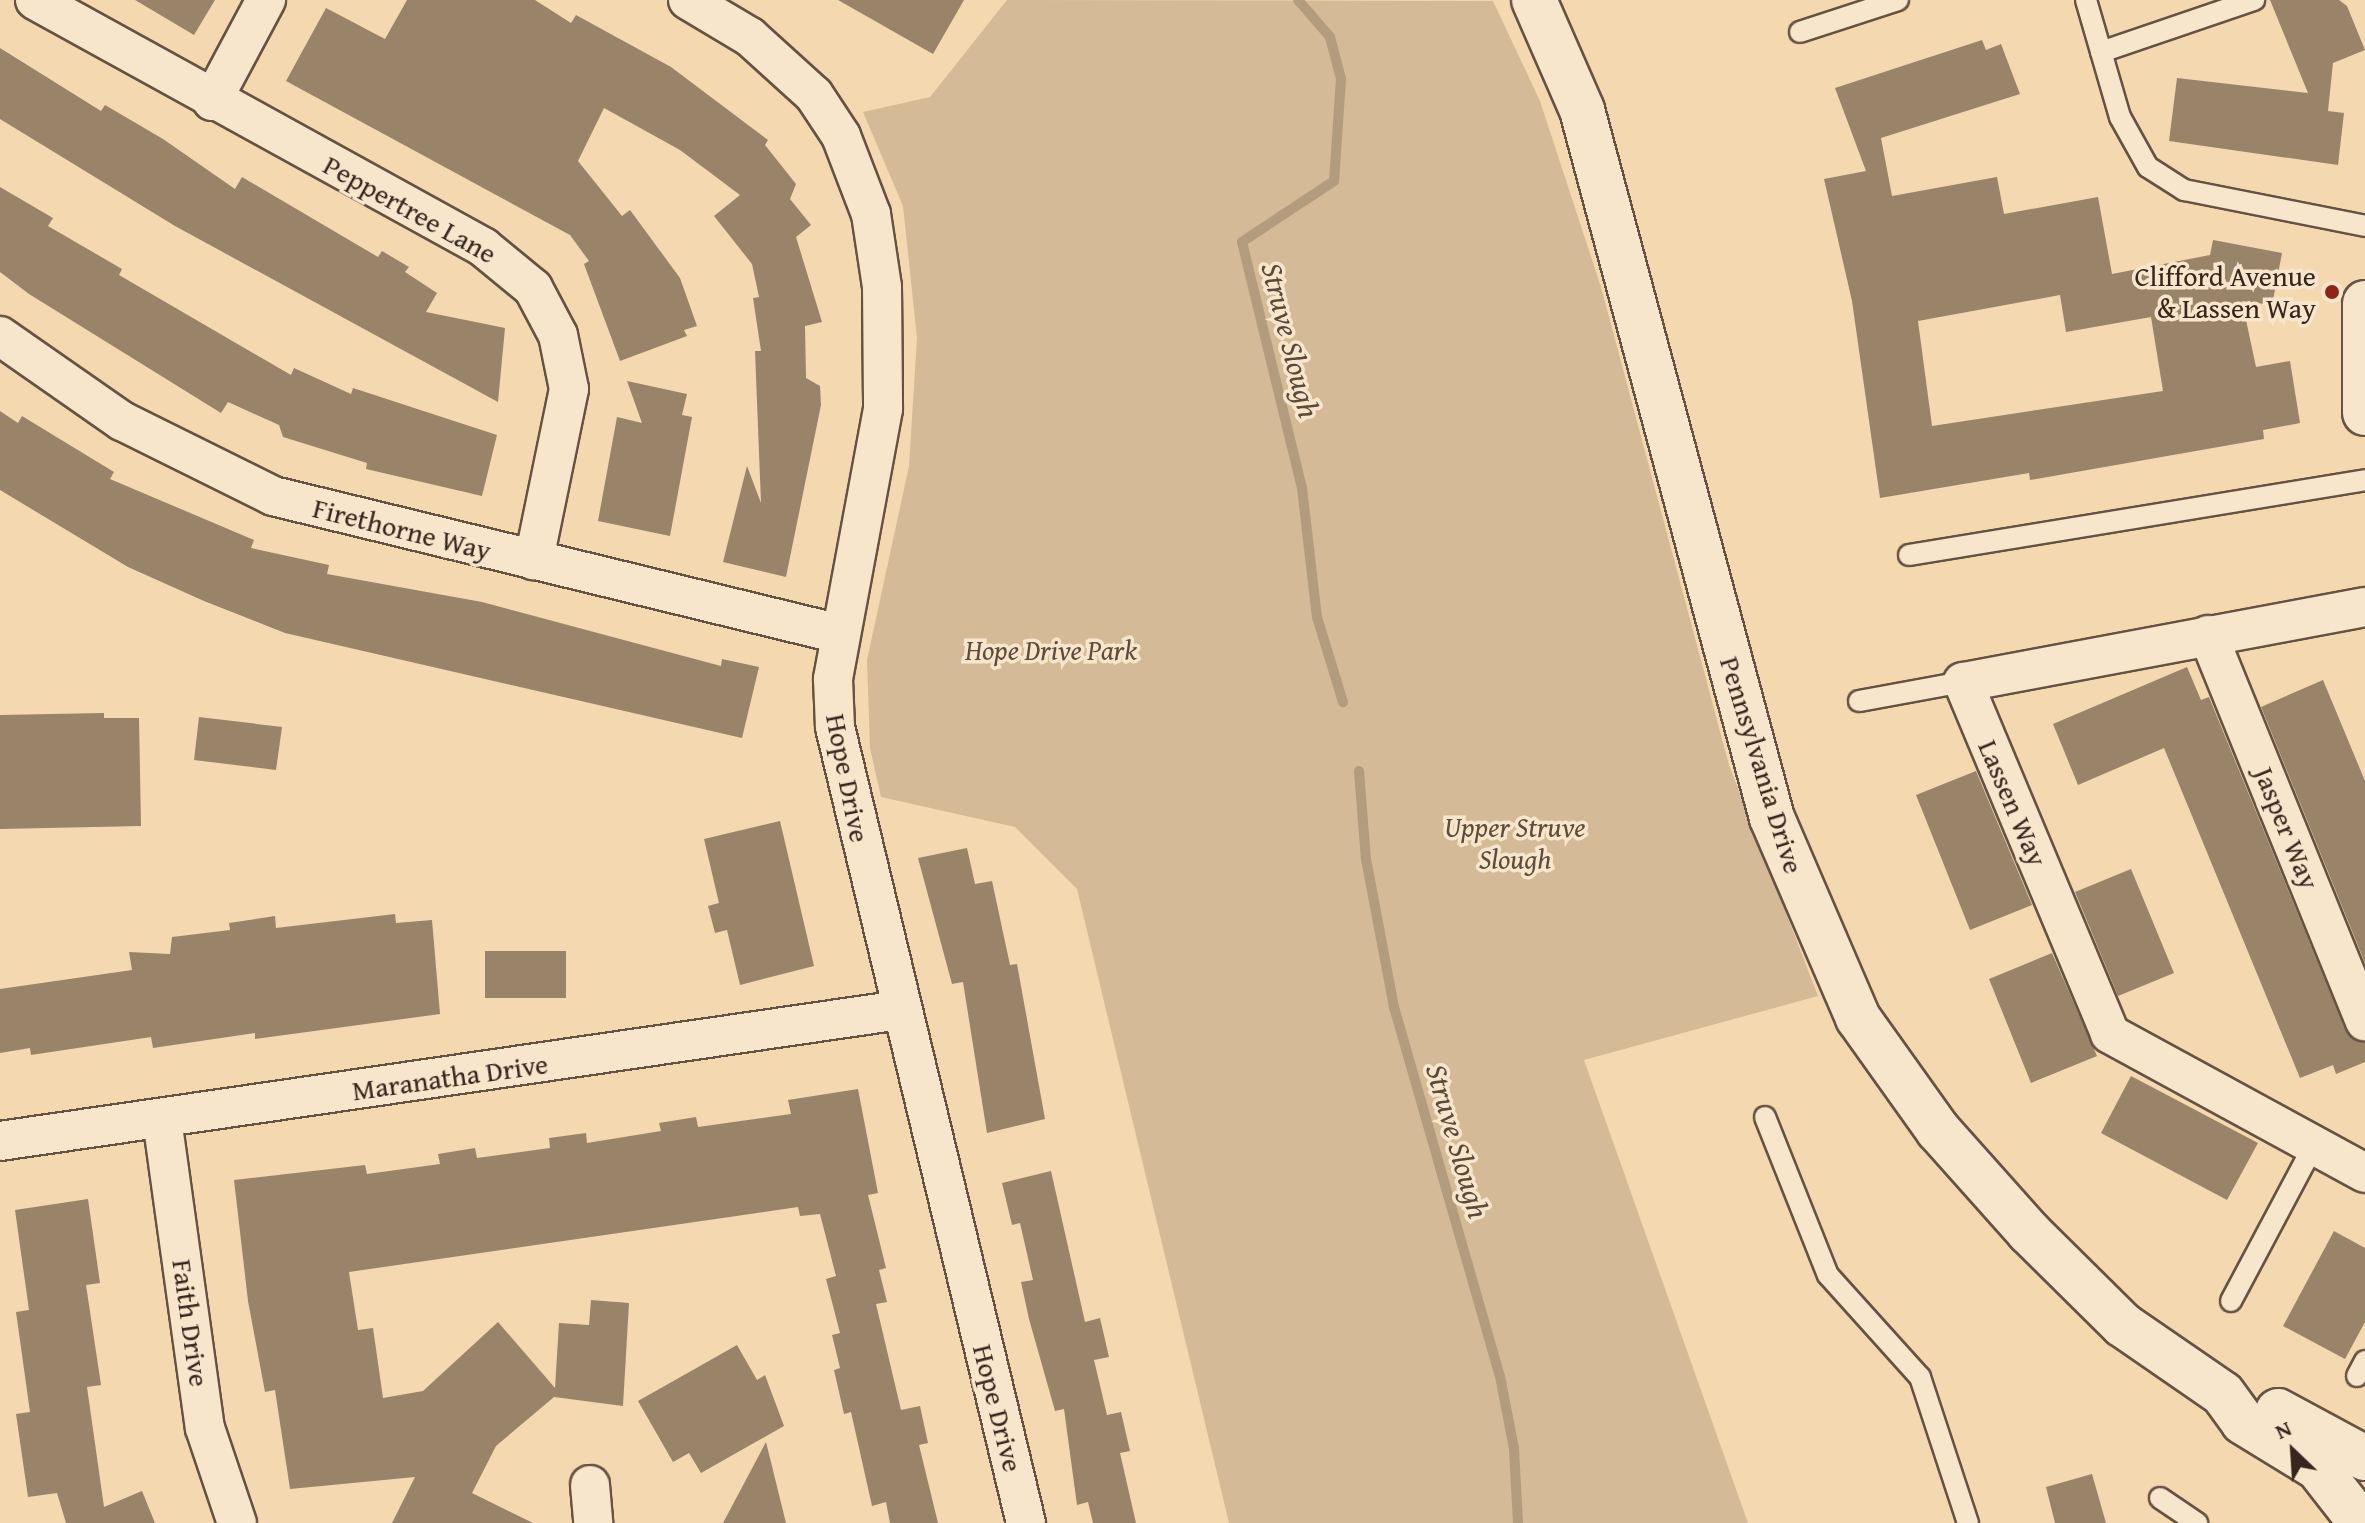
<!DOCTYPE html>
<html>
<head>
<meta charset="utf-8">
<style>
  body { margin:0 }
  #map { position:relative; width:2365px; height:1523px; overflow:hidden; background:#f4d8b0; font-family:"Gentium Book Plus",serif }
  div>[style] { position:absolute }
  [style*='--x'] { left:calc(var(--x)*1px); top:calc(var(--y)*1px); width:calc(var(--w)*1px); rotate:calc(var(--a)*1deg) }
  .green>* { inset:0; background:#d4ba97 }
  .stream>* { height:10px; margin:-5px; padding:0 5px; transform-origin:5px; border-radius:5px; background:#b39b7e }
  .building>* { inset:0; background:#998369 }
  .roads { filter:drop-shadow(2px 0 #665242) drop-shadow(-2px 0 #665242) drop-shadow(0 2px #665242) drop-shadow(0 -2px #665242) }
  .lane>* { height:20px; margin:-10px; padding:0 10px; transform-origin:10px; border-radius:10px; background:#f8e6cc }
  .street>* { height:38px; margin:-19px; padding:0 19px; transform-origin:19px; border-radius:19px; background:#f8e6cc }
  .secondary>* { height:44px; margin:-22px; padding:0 22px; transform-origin:22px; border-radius:22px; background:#f8e6cc }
  .dots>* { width:22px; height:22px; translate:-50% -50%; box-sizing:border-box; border:4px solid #f8e6cc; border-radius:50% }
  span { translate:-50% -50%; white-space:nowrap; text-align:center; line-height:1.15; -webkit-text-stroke:7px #f8e6cc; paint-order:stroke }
  .street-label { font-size:28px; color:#36261d }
  .poi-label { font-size:28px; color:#36261d }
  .right { translate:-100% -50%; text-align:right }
  .park-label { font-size:28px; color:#5e4b3c; font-style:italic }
  .water-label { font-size:30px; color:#5c493a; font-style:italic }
  .north { position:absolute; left:2253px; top:1411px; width:80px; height:80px; -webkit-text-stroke:6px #f8e6cc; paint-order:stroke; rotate:335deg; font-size:22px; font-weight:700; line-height:32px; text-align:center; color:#36261d }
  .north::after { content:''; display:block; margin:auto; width:28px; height:36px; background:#36261d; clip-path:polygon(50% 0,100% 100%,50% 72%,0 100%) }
</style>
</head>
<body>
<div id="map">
  <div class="green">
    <div style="clip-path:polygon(1007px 0,1493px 1px,1540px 101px,1601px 287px,1729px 765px,1818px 996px,1584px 1060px,1748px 1523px,1229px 1523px,1077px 889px,1015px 827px,881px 797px,870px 748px,867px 660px,909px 466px,917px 338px,903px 206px,863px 112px,930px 97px)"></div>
  </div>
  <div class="stream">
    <div style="--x:1298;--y:0;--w:49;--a:49.1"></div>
    <div style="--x:1330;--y:37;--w:43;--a:75.3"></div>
    <div style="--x:1341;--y:79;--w:102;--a:93.9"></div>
    <div style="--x:1334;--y:181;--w:110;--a:146.5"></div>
    <div style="--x:1242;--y:242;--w:253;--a:76.3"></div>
    <div style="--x:1302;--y:488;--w:130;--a:83.4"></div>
    <div style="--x:1317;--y:617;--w:89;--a:73"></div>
    <div style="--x:1359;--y:771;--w:88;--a:85.5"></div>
    <div style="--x:1366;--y:859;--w:151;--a:79.3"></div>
    <div style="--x:1394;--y:1007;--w:384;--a:74"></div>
    <div style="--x:1500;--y:1376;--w:74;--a:79.1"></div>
    <div style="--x:1514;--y:1449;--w:74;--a:86.9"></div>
  </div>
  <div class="building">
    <div style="clip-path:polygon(135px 0,215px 0,194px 35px)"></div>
    <div style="clip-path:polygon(407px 0,535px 0,571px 23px,576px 15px,671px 67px,768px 140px,765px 145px,796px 184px,790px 199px,811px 225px,796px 237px,822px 322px,805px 326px,806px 378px,820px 386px,821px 405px,786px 577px,723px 562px,747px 466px,761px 503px,755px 351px,761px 351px,753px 298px,759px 297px,752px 264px,714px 216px,740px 195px,680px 150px,604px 108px,578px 161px,622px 216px,630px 210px,680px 278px,697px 326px,684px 330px,687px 336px,620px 361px,584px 264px,589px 261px,570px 235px,286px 81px,326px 8px,385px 39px)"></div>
    <div style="clip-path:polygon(838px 0,964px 0,933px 54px)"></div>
    <div style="clip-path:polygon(2270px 0,2339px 0,2347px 6px,2365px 50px,2333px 63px,2328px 111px,2344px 113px,2338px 165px,2169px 141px,2177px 78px,2308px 93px)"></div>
    <div style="clip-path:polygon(evenodd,1982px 40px,1986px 50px,2001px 44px,2020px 94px,1881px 138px,1892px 196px,1997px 177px,2004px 214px,2098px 197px,2112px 274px,2210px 255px,2213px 240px,2282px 253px,2272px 305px,2242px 301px,2256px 367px,2290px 361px,2300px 423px,2263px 430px,2264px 439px,2030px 480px,2029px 473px,1880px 498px,1852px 301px,1824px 179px,1866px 171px,1835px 88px,1982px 40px,2060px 295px,2066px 332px,2151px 317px,2163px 391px,1932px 426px,1918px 321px,2060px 295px)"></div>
    <div style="clip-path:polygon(0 48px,101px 111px,105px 105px,163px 139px,235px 189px,242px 177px,378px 257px,382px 251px,409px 267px,405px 272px,437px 293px,426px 312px,505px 328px,498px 402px,175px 226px,0 119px)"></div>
    <div style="clip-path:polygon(0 187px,53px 218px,48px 226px,122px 269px,119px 275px,291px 375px,294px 368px,351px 394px,353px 388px,497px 435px,482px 496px,366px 469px,367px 463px,283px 437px,279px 425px,228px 402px,221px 413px,29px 294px,0 272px)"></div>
    <div style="clip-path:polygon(627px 381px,687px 394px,682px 415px,692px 417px,670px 536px,598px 521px,617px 417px,642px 423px)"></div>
    <div style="clip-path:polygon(0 411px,18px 423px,22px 416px,114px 472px,110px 479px,254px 540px,251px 548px,329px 565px,327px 574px,482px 602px,721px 666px,722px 659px,759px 667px,742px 738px,285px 633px,204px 601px,128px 567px,0 490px)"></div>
    <div style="clip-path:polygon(2187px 667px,2201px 700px,2209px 697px,2345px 1029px,2365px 1043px,2365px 1062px,2336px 1074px,2333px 1065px,2300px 1078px,2164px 748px,2078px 785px,2053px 724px)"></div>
    <div style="clip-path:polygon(2323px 680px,2365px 781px,2365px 963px,2261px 707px)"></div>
    <div style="clip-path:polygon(104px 713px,104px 718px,139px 718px,141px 826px,0 829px,0 715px)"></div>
    <div style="clip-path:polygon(199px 717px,282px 727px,276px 770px,194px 760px)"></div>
    <div style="clip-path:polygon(1976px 771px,2032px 905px,1970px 930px,1916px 795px)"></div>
    <div style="clip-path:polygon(780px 821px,814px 966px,740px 985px,727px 930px,715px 933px,708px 906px,719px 903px,704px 839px)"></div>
    <div style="clip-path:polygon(967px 848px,975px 884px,992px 881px,1010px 965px,1017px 964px,1045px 1119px,987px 1133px,963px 982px,952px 984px,918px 858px)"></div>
    <div style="clip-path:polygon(2131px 869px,2174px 973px,2118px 996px,2075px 892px)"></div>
    <div style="clip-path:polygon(395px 914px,396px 923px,432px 920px,440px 1014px,255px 1039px,255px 1033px,153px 1048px,151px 1037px,31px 1055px,30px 1048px,0 1053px,0 989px,132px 970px,129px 952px,170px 954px,172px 937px,230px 930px,229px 923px,275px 916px,276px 928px)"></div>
    <div style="clip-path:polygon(485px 951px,566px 951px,566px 998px,485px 998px)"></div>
    <div style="clip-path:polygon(2052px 953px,2097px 1056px,2031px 1083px,1989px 979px)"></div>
    <div style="clip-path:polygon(2131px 1076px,2258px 1143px,2227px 1200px,2101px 1133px)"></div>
    <div style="clip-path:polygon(858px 1089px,878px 1193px,868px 1195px,886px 1268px,879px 1270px,887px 1302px,876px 1304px,901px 1410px,920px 1406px,928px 1443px,919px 1445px,938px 1523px,890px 1523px,886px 1502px,872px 1506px,851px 1412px,844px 1414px,834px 1370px,840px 1368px,832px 1335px,840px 1333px,826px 1279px,836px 1276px,820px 1214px,800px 1216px,798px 1207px,349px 1272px,358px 1330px,373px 1328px,383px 1398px,423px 1391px,498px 1322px,555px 1388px,559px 1323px,589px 1325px,591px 1300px,629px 1303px,623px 1406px,554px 1397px,496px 1446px,472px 1493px,533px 1523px,392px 1523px,415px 1477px,290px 1489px,275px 1390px,265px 1392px,248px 1301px,234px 1180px,365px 1165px,367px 1174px,440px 1164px,438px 1154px,475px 1148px,477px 1158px,550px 1148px,549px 1138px,586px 1133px,587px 1143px,661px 1131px,659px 1123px,696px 1117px,698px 1127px,791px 1114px,788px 1100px)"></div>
    <div style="clip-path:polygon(1051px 1171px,1085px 1322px,1100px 1318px,1109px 1357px,1094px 1360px,1107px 1415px,1121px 1412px,1130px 1451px,1120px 1453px,1136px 1523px,1093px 1523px,1088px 1502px,1077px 1505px,1064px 1409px,1055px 1411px,1029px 1319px,1021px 1282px,1033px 1280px,1020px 1223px,1012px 1225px,1002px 1183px)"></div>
    <div style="clip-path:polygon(88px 1199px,100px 1283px,86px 1285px,101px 1385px,87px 1387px,104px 1507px,142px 1491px,155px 1523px,66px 1523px,57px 1493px,28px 1497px,16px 1414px,30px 1412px,16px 1312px,29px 1310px,15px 1210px)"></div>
    <div style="clip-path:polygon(2334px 1231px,2365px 1248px,2365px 1322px,2345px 1359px,2283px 1326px)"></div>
    <div style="clip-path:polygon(737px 1345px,757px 1380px,765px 1375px,784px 1426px,701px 1473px,689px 1453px,673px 1462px,638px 1401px)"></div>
    <div style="clip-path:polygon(766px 1442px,786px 1523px,723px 1523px)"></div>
    <div style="clip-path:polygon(2092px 1474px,2106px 1523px,2055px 1523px,2046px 1487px)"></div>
  </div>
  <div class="roads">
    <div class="lane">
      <div style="--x:2086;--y:0;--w:122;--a:73.8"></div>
      <div style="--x:2120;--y:117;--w:57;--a:60.8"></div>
      <div style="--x:2148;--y:167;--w:43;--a:32.6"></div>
      <div style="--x:2184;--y:190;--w:185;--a:11.2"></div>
      <div style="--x:1800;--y:32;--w:103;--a:-18.1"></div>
      <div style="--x:2101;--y:52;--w:162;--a:-18.8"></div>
      <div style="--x:1909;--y:555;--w:462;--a:-9.3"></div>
      <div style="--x:1859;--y:701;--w:106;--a:-10.4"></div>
      <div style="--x:1765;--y:1117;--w:170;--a:68.3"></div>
      <div style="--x:1828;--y:1275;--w:137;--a:48"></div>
      <div style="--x:1920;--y:1377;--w:154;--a:71.8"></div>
      <div style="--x:2231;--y:1301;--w:177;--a:-62"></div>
      <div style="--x:2357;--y:1376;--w:17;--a:-62"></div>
      <div style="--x:2160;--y:1498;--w:45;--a:34"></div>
    </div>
    <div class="street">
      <div style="--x:35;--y:0;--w:512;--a:28.87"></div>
      <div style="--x:483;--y:247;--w:65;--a:39.4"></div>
      <div style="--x:533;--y:288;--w:53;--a:62"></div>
      <div style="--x:558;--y:335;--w:55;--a:78.5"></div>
      <div style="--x:569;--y:389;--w:175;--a:101.6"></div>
      <div style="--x:688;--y:0;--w:72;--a:30.8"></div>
      <div style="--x:750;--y:37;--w:86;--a:42.2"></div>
      <div style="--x:814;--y:95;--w:49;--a:56.6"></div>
      <div style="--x:841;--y:136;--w:84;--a:69"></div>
      <div style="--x:871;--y:214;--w:74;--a:81.4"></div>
      <div style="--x:882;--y:287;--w:122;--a:89.5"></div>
      <div style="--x:883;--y:409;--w:275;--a:100.5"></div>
      <div style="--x:833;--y:679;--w:48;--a:87.6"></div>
      <div style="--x:835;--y:727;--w:819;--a:76.51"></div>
      <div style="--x:212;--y:101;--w:115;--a:-61.9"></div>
      <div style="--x:0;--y:336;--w:149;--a:34.9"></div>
      <div style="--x:122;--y:421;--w:169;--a:26.4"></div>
      <div style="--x:273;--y:496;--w:584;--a:13.68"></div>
      <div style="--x:2365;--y:607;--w:409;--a:169.4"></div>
      <div style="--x:1963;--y:682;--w:381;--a:67.3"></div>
      <div style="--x:2110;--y:1034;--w:290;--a:28.6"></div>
      <div style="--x:2208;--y:635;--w:417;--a:67.9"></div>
      <div style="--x:162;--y:1119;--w:312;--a:82.1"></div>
      <div style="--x:205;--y:1428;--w:100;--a:71.4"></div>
      <div style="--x:0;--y:1141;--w:909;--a:-8.28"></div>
      <div style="--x:590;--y:1485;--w:38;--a:85"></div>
    </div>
    <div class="secondary">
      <div style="--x:1534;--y:0;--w:120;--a:66.4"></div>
      <div style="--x:1582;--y:110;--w:733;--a:74.98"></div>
      <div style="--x:1772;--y:818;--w:218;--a:66.7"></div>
      <div style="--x:1858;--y:1018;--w:138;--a:54.5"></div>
      <div style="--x:1938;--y:1130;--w:137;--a:48.3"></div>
      <div style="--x:2029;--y:1232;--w:132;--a:44.7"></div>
      <div style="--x:2123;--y:1325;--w:121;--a:34.6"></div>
      <div style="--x:2223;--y:1394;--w:34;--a:54"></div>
      <div style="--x:2243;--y:1422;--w:88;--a:31.5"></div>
      <div style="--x:2318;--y:1468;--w:70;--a:52"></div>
      <div style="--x:2365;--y:303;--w:110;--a:90"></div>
      <div style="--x:2278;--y:1411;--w:99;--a:28.4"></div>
    </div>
  </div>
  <div class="dots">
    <div style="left:2332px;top:292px;background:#8f2418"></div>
  </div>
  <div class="street-label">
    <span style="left:410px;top:209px;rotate:29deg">Peppertree Lane</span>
    <span style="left:402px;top:529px;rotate:14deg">Firethorne Way</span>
    <span style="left:1762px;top:765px;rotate:73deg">Pennsylvania Drive</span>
    <span style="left:848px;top:778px;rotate:79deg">Hope Drive</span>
    <span style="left:2013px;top:803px;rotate:67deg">Lassen Way</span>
    <span style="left:2287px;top:828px;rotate:68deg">Jasper Way</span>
    <span style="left:450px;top:1077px;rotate:-8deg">Maranatha Drive</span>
    <span style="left:191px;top:1323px;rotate:82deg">Faith Drive</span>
    <span style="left:998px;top:1408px;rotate:76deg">Hope Drive</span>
  </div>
  <div class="poi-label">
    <span class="right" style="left:2316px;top:292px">Clifford Avenue<br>&amp; Lassen Way</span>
  </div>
  <div class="park-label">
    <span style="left:1051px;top:650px">Hope Drive Park</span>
    <span style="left:1515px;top:843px">Upper Struve<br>Slough</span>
  </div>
  <div class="water-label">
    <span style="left:1291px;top:340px;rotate:76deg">Struve Slough</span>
    <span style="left:1458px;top:1141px;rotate:74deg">Struve Slough</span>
  </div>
  <div class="north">N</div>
</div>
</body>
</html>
